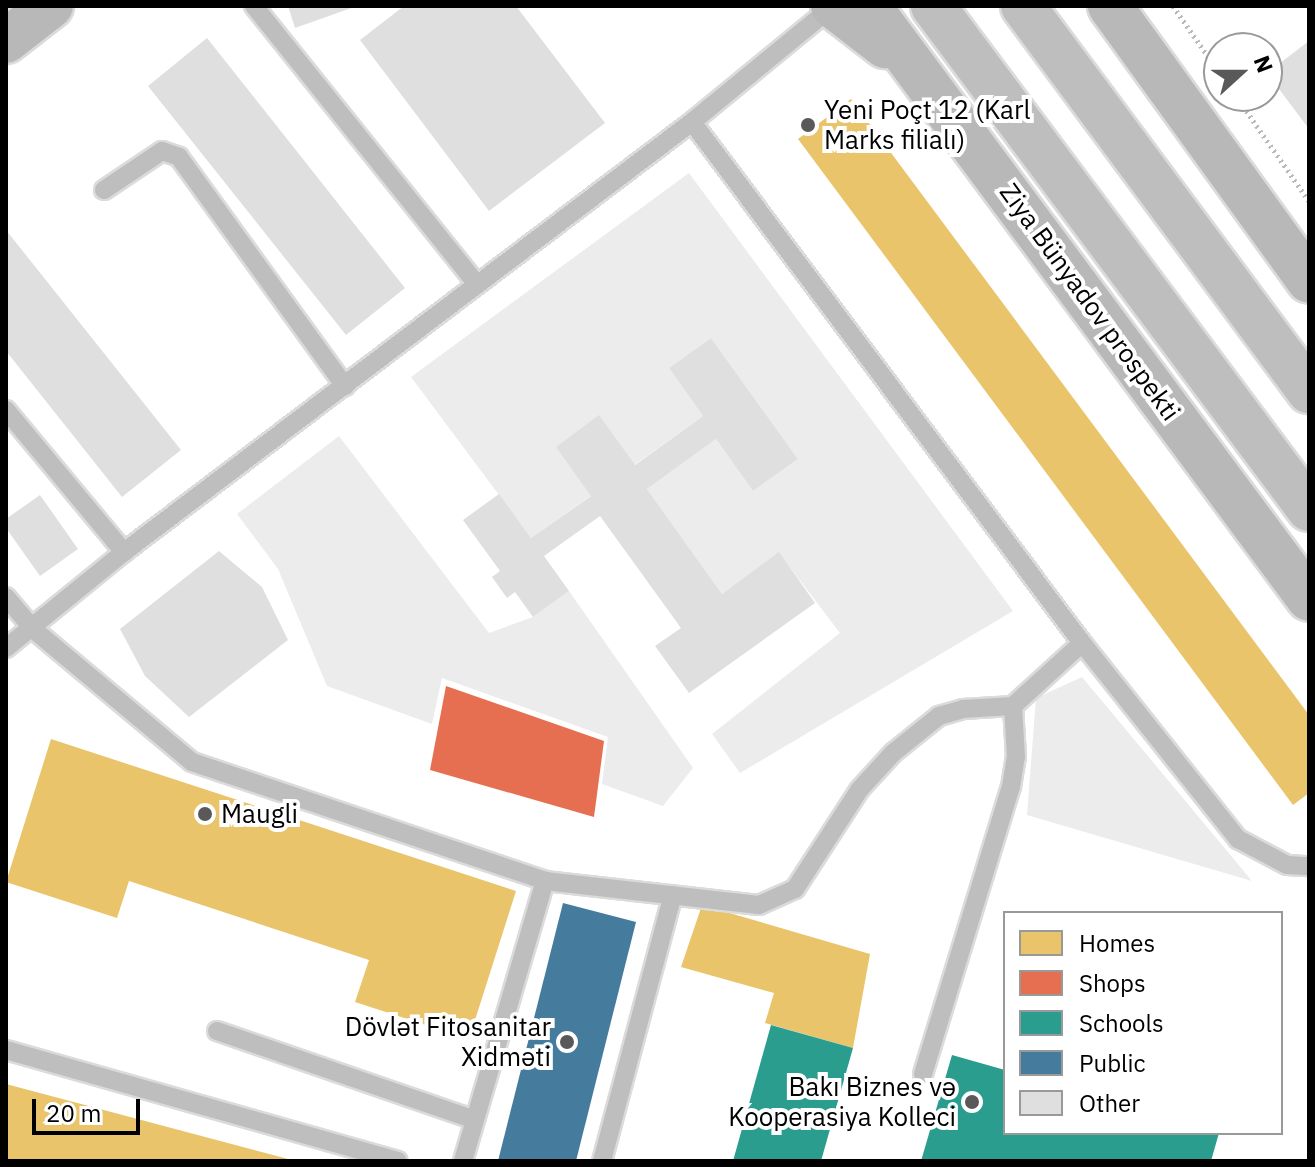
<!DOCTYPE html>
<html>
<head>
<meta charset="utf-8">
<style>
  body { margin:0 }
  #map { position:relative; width:1315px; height:1167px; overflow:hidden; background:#fff; font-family:"IBM Plex Sans",sans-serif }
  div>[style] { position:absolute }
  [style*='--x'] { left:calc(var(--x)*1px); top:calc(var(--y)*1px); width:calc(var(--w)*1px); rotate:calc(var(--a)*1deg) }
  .green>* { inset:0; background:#ececec }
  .homes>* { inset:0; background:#e9c46a }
  .shops>* { inset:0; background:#e76f51 }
  .schools>* { inset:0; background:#2a9d8f }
  .public>* { inset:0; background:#457b9d }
  .building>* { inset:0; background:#dfdfdf }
  .path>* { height:5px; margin-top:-2.5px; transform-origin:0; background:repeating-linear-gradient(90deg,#b9b9b9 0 2px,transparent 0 6px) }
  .roads { filter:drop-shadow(2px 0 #dbdbdb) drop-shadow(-2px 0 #dbdbdb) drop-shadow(0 2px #dbdbdb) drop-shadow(0 -2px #dbdbdb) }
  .lane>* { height:18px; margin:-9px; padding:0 9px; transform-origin:9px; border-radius:9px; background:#bebebe }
  .secondary>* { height:44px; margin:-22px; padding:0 22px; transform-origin:22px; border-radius:22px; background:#b8b8b8 }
  .primary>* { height:44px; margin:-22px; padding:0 22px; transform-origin:22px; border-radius:22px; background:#bebebe }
  .dots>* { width:22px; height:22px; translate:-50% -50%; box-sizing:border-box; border:4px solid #fff; border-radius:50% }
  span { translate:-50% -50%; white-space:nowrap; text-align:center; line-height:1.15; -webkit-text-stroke:8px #fff; paint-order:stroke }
  .poi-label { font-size:26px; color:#000 }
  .left { translate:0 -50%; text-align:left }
  .right { translate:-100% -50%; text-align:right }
  .street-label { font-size:26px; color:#000 }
  .frame { position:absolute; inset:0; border:8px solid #000; pointer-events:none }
  .legend { position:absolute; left:1003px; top:911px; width:280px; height:224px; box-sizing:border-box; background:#fff; border:2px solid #999; margin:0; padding:10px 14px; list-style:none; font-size:24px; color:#000 }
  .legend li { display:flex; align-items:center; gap:16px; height:40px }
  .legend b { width:40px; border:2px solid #999 }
  .north { position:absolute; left:1203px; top:32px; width:80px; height:80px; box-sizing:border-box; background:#fff; border:2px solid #999; border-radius:50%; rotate:69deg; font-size:22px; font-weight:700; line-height:32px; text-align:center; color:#000 }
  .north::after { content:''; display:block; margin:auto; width:28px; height:36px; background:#595959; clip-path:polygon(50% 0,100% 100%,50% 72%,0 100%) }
  .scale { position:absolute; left:32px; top:1099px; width:108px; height:36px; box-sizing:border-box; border:4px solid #000; border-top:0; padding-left:10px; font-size:24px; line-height:28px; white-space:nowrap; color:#000; -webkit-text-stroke:6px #fff; paint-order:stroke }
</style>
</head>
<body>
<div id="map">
  <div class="green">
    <div style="clip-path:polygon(689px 173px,1013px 611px,740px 773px,712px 734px,840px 633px,779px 553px,722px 594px,647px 489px,716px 439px,753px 491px,798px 459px,711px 338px,669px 368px,703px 416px,531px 538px,411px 377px)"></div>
    <div style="clip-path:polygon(339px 436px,489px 633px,533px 617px,569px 591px,693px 768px,663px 806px,602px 784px,608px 737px,442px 678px,432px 724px,327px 686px,278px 569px,237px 514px)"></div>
    <div style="clip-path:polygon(1082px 677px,1252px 881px,1027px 815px,1036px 698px)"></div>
  </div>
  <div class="homes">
    <div style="clip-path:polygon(851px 99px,1309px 715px,1309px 793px,1293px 805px,798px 139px)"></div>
    <div style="clip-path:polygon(51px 739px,516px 891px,469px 1039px,355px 1002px,369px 960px,129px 881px,117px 918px,6px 882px)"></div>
    <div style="clip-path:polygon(702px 905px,870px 954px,853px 1048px,765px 1023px,774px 993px,681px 967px)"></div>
    <div style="clip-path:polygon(6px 1084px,292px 1160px,291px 1161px,6px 1161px)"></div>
  </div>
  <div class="shops">
    <div style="clip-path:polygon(446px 686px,604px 741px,594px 817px,430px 770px)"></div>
  </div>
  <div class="schools">
    <div style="clip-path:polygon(771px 1025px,853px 1048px,821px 1161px,733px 1161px)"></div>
    <div style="clip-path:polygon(952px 1055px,1005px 1070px,1005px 1133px,1219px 1133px,1211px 1161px,921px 1161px)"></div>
  </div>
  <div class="public">
    <div style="clip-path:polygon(563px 903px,636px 922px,576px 1161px,498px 1161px)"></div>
  </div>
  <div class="building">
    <div style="clip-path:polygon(288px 6px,357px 6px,295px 28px)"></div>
    <div style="clip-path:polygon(404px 6px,516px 6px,605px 123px,489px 211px,360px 40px)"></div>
    <div style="clip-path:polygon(207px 38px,405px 288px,346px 335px,148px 86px)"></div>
    <div style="clip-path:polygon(1309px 41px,1309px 129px,1267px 73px)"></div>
    <div style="clip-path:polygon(6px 230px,181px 450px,122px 497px,6px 351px)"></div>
    <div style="clip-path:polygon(711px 338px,798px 459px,753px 491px,716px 439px,647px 489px,722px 594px,779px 552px,815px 603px,689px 693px,655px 646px,681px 628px,600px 516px,544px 556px,569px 591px,533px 617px,515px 592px,507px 598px,492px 577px,500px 571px,463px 520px,499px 494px,531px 538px,591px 496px,556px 447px,599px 415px,635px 465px,703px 416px,669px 368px)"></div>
    <div style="clip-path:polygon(40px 495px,78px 549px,40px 576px,6px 528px,6px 519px)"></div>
    <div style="clip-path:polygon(219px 551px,262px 587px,288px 640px,189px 717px,145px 676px,120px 629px)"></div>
  </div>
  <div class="path">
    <div style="--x:1173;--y:6;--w:80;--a:55.1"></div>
    <div style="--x:1236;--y:96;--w:128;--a:55.2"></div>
  </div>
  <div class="roads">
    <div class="lane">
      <div style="--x:254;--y:6;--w:356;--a:51.3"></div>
      <div style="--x:692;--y:122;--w:651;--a:53.18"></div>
      <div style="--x:1082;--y:643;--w:251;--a:51.5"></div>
      <div style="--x:1238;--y:839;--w:55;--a:28"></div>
      <div style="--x:1287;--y:865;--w:22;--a:3"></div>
      <div style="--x:104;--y:190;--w:70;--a:-33.9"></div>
      <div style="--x:162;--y:151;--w:18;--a:19"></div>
      <div style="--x:179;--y:157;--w:283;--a:54.1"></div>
      <div style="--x:6;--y:410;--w:185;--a:50.3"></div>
      <div style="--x:6;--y:597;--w:42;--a:49.8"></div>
      <div style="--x:33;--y:629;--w:207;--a:39.9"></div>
      <div style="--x:192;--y:762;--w:373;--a:18.6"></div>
      <div style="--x:545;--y:881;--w:215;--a:6.4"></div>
      <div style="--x:759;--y:905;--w:39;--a:-24"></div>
      <div style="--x:795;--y:889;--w:119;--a:-57"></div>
      <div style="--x:860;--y:789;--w:49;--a:-47.5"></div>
      <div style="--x:893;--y:753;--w:59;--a:-38.8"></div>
      <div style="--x:939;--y:716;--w:25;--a:-16"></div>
      <div style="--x:963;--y:709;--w:50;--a:-3.4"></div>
      <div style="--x:1013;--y:706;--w:93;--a:-42.4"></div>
      <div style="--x:6;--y:648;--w:152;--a:-39.1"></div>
      <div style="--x:124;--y:552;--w:712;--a:-37.13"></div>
      <div style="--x:692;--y:122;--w:183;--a:-39.4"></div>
      <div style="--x:217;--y:1031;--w:270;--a:19"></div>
      <div style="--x:6;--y:1050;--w:407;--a:15.8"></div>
      <div style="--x:923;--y:1074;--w:300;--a:-73"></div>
      <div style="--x:1011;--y:787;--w:30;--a:-81"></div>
      <div style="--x:1016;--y:757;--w:51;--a:-93.4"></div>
      <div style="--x:463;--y:1161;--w:292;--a:-73.7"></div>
      <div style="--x:602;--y:1161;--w:275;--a:-75.1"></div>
    </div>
    <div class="secondary">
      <div style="--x:833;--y:6;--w:66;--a:37.6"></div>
      <div style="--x:869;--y:6;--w:738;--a:53.42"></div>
      <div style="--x:1110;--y:6;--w:339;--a:54.1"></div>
      <div style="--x:6;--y:41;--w:57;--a:-37.9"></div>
    </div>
    <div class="primary">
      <div style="--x:933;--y:6;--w:628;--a:53.22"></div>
      <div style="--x:1023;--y:6;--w:480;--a:53.4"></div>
    </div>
  </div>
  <div class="dots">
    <div style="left:808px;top:125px;background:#595959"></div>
    <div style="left:205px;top:814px;background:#595959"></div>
    <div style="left:567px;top:1042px;background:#595959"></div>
    <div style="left:972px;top:1102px;background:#595959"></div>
  </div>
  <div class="poi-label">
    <span class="left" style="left:824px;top:125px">Yeni Poçt 12 (Karl<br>Marks filialı)</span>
    <span class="left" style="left:221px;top:814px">Maugli</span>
    <span class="right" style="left:551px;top:1042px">Dövlət Fitosanitar<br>Xidməti</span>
    <span class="right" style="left:956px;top:1102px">Bakı Biznes və<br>Kooperasiya Kolleci</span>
  </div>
  <div class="street-label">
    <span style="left:1090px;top:302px;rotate:54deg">Ziya Bünyadov prospekti</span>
  </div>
  <div class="frame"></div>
  <ul class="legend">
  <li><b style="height:22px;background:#e9c46a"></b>Homes</li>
  <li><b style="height:22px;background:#e76f51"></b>Shops</li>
  <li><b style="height:22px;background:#2a9d8f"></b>Schools</li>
  <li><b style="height:22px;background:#457b9d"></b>Public</li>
  <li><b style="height:22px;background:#dfdfdf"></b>Other</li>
  </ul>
  <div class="north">N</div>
  <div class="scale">20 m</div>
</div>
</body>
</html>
